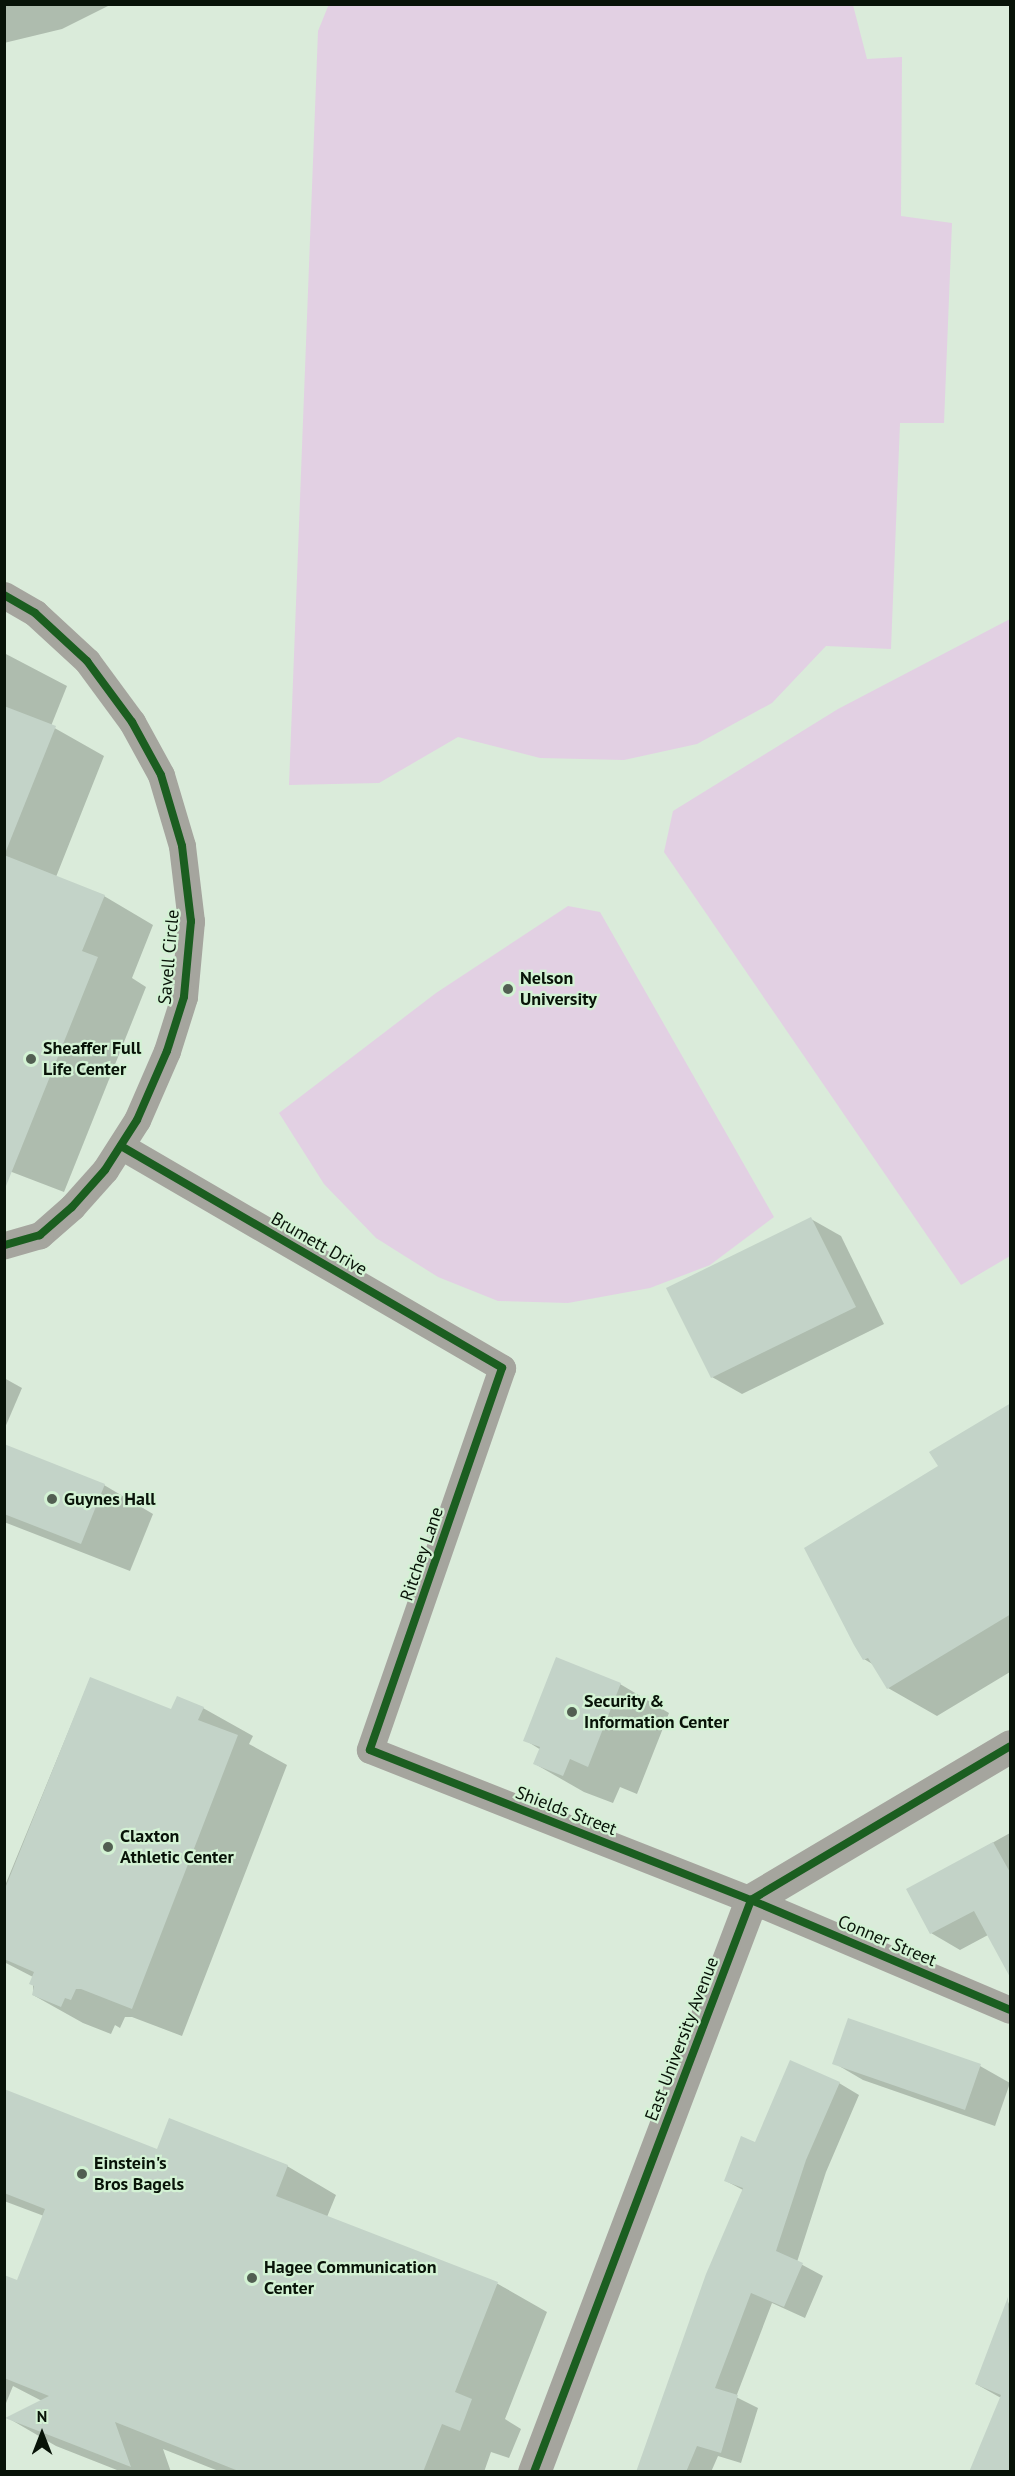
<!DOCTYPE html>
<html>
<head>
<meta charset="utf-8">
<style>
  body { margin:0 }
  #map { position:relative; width:1015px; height:2476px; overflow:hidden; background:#daebda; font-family:"PT Sans",sans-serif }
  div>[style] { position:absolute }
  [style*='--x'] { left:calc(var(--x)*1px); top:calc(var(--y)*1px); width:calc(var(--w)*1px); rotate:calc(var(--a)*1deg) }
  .green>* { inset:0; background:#e2d0e3 }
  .shadow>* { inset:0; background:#0003 }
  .building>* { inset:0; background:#c3d3c8 }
  .minor>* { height:27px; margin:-13.5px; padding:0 13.5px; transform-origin:13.5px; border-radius:13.5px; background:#a5a59e }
  .tertiary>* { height:33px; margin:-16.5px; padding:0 16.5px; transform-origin:16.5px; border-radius:16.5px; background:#a5a59e }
  .cycleway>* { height:8px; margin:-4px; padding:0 4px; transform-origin:4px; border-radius:4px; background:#1b5e20 }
  .dots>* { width:16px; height:16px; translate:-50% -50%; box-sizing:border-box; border:3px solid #d3f2d4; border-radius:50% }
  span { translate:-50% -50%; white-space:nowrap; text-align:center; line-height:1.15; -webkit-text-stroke:4.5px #d3f2d4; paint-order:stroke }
  .street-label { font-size:18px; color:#081308 }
  .poi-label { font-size:18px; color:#081308; font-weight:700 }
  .left { translate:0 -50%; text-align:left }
  .frame { position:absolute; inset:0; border:6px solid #081308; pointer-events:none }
  .north { position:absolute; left:12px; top:2404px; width:60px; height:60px; -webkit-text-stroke:4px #d3f2d4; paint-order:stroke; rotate:0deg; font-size:16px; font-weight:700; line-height:24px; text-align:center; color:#081308 }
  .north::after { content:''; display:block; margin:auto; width:21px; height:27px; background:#081308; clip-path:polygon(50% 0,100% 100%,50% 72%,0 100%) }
</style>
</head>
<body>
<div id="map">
  <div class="green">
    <div style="clip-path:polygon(329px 4px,853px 5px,867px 59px,902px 57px,901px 216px,952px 223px,944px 423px,900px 423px,891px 649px,826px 646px,772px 703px,697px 744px,624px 760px,540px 758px,458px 737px,379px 783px,289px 785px,318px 31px)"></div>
    <div style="clip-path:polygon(1010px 619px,1010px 1256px,961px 1285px,664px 852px,673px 811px,838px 709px)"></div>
    <div style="clip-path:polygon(568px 906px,600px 912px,774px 1217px,710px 1265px,650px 1288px,568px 1303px,498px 1301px,438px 1277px,376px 1238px,324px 1184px,279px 1113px,436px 993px)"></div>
  </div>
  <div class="shadow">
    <div style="clip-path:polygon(4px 4px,112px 4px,62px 29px,4px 43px)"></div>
    <div style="clip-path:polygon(4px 653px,67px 686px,51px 726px,104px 756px,56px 877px,104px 896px,153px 925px,132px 978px,146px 987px,64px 1192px,4px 1169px)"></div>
    <div style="clip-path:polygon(811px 1219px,841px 1236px,884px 1324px,742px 1394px,712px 1377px)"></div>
    <div style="clip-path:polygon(4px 1378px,22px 1388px,4px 1430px)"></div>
    <div style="clip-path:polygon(1010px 1404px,1010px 1672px,937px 1716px,888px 1688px,874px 1665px,864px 1659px,941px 1467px)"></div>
    <div style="clip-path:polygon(4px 1446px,104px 1485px,153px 1514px,130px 1571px,4px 1522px)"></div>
    <div style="clip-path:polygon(90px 1679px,172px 1711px,203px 1708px,253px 1736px,249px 1744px,287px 1765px,182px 2036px,132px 2017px,125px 2017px,120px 2028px,115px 2025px,111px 2034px,83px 2023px,33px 1995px,33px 1977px,4px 1962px,4px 1888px)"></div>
    <div style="clip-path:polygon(620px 1684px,669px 1713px,637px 1794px,620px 1787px,613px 1803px,584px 1792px,535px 1764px,541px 1750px,525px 1740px)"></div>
    <div style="clip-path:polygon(1010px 1833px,1010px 1973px,988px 1935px,960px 1950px,931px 1933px,908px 1890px)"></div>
    <div style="clip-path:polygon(834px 2063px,980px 2066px,1010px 2083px,995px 2126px,863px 2080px)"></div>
    <div style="clip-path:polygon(839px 2083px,859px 2095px,826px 2172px,797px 2262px,823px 2276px,805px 2318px,772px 2303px,736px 2397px,758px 2408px,741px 2463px,718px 2456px,711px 2472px,638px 2472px,743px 2190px,726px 2181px,756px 2144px)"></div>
    <div style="clip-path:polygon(4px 2090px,158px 2151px,287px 2166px,336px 2195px,327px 2217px,498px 2284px,547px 2312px,505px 2419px,521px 2429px,509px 2458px,491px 2452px,484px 2472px,221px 2472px,163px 2449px,171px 2472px,122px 2472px,56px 2446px,8px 2418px,42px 2401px,13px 2386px,4px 2408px,4px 2277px,18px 2282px,44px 2216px,4px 2201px)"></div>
    <div style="clip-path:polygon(1010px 2299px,1010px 2472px,1001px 2398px,976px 2384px)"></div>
  </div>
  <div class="building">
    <div style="clip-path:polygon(4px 706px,56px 726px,6px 851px,4px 850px)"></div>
    <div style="clip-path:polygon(4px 855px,105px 895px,82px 951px,98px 957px,6px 1186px)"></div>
    <div style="clip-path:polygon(811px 1217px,856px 1307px,711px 1378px,666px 1288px)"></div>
    <div style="clip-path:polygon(1011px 1403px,1011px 1614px,887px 1689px,868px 1658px,863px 1660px,854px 1645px,804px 1548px,938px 1466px,929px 1452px)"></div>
    <div style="clip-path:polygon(4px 1444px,105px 1484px,81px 1544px,4px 1514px)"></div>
    <div style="clip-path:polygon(556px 1657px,621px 1683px,588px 1767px,570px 1759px,563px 1776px,533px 1764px,540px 1747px,523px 1741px)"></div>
    <div style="clip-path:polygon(90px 1677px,171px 1709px,177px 1696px,204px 1707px,198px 1720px,238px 1735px,132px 2009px,81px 1989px,76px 1989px,71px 2000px,65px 1998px,61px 2007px,32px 1995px,34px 1986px,29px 1984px,34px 1972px,4px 1959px,4px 1891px)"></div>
    <div style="clip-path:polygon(993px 1842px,1011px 1874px,1011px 1979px,974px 1911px,930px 1934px,906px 1889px)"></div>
    <div style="clip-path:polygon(848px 2018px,981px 2064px,965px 2110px,832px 2064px)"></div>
    <div style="clip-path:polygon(790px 2060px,840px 2082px,806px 2160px,776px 2251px,803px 2263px,784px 2307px,751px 2293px,715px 2388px,738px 2395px,721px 2453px,697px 2446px,686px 2472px,636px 2472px,706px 2274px,743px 2188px,724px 2181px,741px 2136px,755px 2142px)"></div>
    <div style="clip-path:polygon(4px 2089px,157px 2149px,169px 2118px,288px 2165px,276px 2196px,498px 2282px,455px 2392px,472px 2399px,460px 2431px,442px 2424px,423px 2472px,241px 2472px,115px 2422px,131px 2467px,5px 2418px,49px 2396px,4px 2378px,4px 2275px,17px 2280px,45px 2209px,4px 2193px)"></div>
    <div style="clip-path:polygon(1008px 2297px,1011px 2472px,969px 2472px,1001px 2395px,975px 2384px)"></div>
  </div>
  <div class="minor">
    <div style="--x:4;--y:595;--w:36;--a:30"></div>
    <div style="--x:35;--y:613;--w:71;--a:42.7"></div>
    <div style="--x:87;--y:661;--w:76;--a:53.6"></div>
    <div style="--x:132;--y:722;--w:60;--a:61.3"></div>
    <div style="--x:161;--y:775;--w:74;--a:73.5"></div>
    <div style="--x:182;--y:846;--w:76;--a:83.2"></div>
    <div style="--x:191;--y:921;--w:76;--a:95.3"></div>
    <div style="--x:184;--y:997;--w:57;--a:107.5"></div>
    <div style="--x:167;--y:1051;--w:75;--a:113.5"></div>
    <div style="--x:137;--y:1120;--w:59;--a:122.6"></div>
    <div style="--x:105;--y:1170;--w:50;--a:131.7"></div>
    <div style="--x:72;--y:1207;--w:43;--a:138.8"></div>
    <div style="--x:40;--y:1235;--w:37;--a:164"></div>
    <div style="--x:121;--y:1146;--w:441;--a:30.2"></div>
    <div style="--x:502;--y:1368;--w:404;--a:109.1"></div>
    <div style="--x:370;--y:1750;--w:409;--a:21.5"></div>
    <div style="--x:751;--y:1900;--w:281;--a:23"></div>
  </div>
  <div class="tertiary">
    <div style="--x:534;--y:2472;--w:612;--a:-69.22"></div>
    <div style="--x:751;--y:1900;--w:301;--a:-30.7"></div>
  </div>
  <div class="cycleway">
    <div style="--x:4;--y:595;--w:36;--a:30"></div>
    <div style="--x:35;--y:613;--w:71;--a:42.7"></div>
    <div style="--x:87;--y:661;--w:76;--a:53.6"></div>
    <div style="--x:132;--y:722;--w:60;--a:61.3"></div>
    <div style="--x:161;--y:775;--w:74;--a:73.5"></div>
    <div style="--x:182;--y:846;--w:76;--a:83.2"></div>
    <div style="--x:191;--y:921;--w:76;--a:95.3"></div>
    <div style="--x:184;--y:997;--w:57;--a:107.5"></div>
    <div style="--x:167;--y:1051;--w:75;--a:113.5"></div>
    <div style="--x:137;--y:1120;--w:59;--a:122.6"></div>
    <div style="--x:105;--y:1170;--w:50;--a:131.7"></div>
    <div style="--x:72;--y:1207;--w:43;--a:138.8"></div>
    <div style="--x:40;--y:1235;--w:37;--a:164"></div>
    <div style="--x:121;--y:1146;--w:441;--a:30.2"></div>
    <div style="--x:502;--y:1368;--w:404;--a:109.1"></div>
    <div style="--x:370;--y:1750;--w:409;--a:21.5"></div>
    <div style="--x:751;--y:1900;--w:281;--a:23"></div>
    <div style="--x:534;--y:2472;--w:612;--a:-69.22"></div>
    <div style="--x:751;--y:1900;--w:301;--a:-30.7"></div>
  </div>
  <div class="dots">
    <div style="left:508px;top:989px;background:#525f52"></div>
    <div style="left:31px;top:1059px;background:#525f52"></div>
    <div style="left:52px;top:1499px;background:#525f52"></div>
    <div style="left:572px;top:1712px;background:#525f52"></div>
    <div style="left:108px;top:1847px;background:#525f52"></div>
    <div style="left:82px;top:2174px;background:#525f52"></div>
    <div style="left:252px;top:2278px;background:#525f52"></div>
  </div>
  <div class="street-label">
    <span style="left:169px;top:957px;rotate:-85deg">Savell Circle</span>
    <span style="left:319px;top:1244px;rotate:30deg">Brumett Drive</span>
    <span style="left:422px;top:1554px;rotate:-71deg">Ritchey Lane</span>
    <span style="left:566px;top:1811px;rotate:21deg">Shields Street</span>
    <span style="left:887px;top:1941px;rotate:23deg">Conner Street</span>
    <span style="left:682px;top:2039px;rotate:-69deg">East University Avenue</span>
  </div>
  <div class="poi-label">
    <span class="left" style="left:520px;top:989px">Nelson<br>University</span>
    <span class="left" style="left:43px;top:1059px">Sheaffer Full<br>Life Center</span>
    <span class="left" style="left:64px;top:1499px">Guynes Hall</span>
    <span class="left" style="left:584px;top:1712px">Security &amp;<br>Information Center</span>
    <span class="left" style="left:120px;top:1847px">Claxton<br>Athletic Center</span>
    <span class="left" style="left:94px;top:2174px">Einstein's<br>Bros Bagels</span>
    <span class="left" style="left:264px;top:2278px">Hagee Communication<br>Center</span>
  </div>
  <div class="frame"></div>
  <div class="north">N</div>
</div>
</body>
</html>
